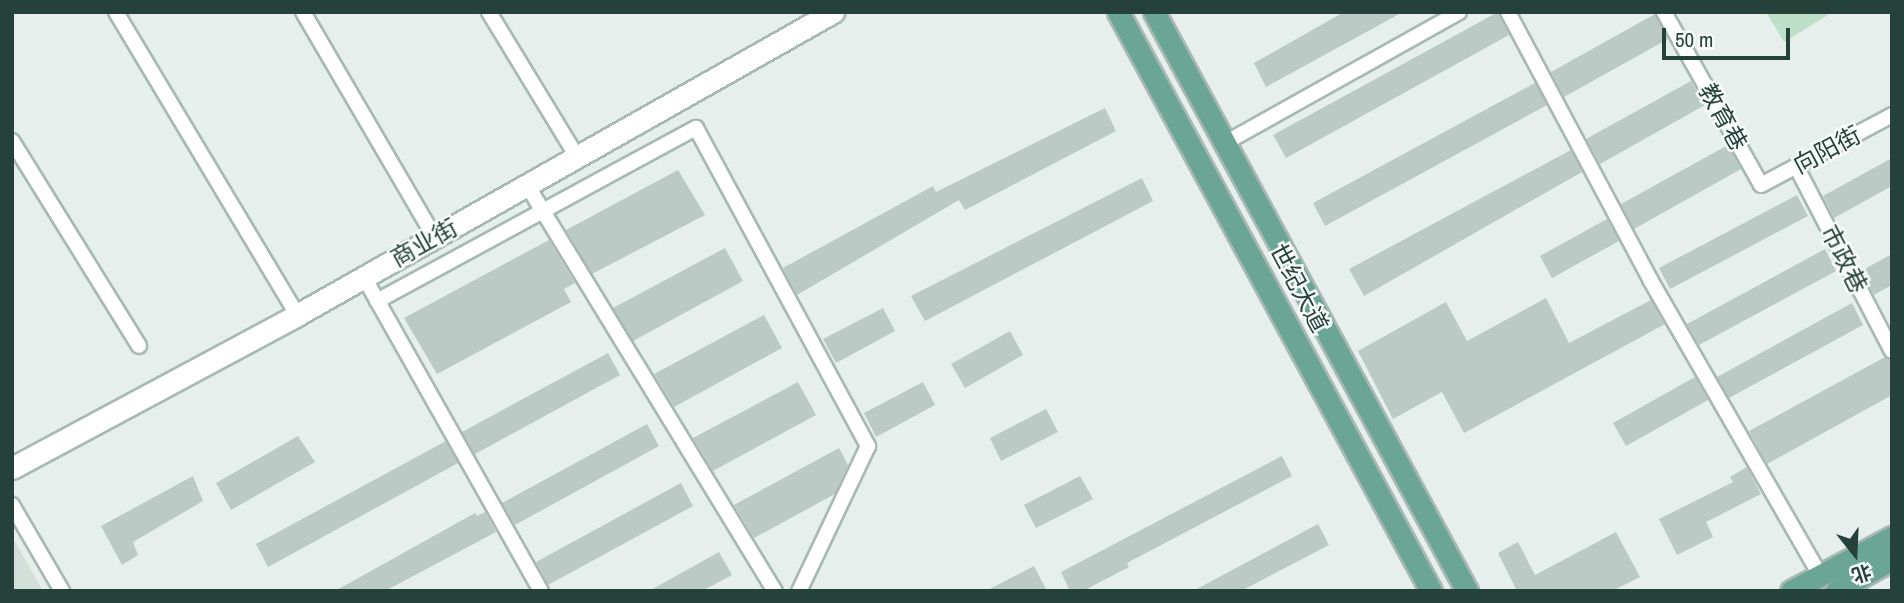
<!DOCTYPE html>
<html>
<head>
<meta charset="utf-8">
<style>
  body { margin:0 }
  #map { position:relative; width:1904px; height:603px; overflow:hidden; background:#e6efeb; font-family:"Archivo Narrow","Noto Sans SC",sans-serif }
  div>[style] { position:absolute }
  [style*='--x'] { left:calc(var(--x)*1px); top:calc(var(--y)*1px); width:calc(var(--w)*1px); rotate:calc(var(--a)*1deg) }
  .built>* { inset:0; background:#d4dfda }
  .green>* { inset:0; background:#bfe0c8 }
  .building>* { inset:0; background:#bbcac4 }
  .roads { filter:drop-shadow(2px 0 #a8b8b2) drop-shadow(-2px 0 #a8b8b2) drop-shadow(0 2px #a8b8b2) drop-shadow(0 -2px #a8b8b2) }
  .street>* { height:14px; margin:-7px; padding:0 7px; transform-origin:7px; border-radius:7px; background:#fff }
  .secondary>* { height:21px; margin:-10.5px; padding:0 10.5px; transform-origin:10.5px; border-radius:10.5px; background:#fff }
  .primary>* { height:21px; margin:-10.5px; padding:0 10.5px; transform-origin:10.5px; border-radius:10.5px; background:#6aa596 }
  span { translate:-50% -50%; white-space:nowrap; text-align:center; line-height:1.15; -webkit-text-stroke:5px #f7fbf9; paint-order:stroke }
  .street-label { font-size:24px; color:#24423a }
  .frame { position:absolute; inset:0; border:14px solid #24423a; pointer-events:none }
  .north { position:absolute; left:1820px; top:519px; width:70px; height:70px; -webkit-text-stroke:5px #f7fbf9; paint-order:stroke; rotate:162deg; font-size:19px; font-weight:700; line-height:28px; text-align:center; color:#24423a }
  .north::after { content:''; display:block; margin:auto; width:24px; height:32px; background:#24423a; clip-path:polygon(50% 0,100% 100%,50% 72%,0 100%) }
  .scale { position:absolute; left:1662px; top:28px; width:128px; height:32px; box-sizing:border-box; border:4px solid #24423a; border-top:0; padding-left:9px; font-size:21px; line-height:24px; white-space:nowrap; color:#24423a; -webkit-text-stroke:5px #f7fbf9; paint-order:stroke }
</style>
</head>
<body>
<div id="map">
  <div class="built">
    <div style="clip-path:polygon(12px 536px,43px 591px,12px 591px)"></div>
  </div>
  <div class="green">
    <div style="clip-path:polygon(1766px 12px,1826px 12px,1828px 15px,1784px 42px)"></div>
  </div>
  <div class="building">
    <div style="clip-path:polygon(1344px 12px,1403px 12px,1266px 87px,1254px 63px)"></div>
    <div style="clip-path:polygon(1498px 12px,1509px 35px,1286px 158px,1273px 135px)"></div>
    <div style="clip-path:polygon(1655px 14px,1668px 39px,1564px 97px,1551px 72px)"></div>
    <div style="clip-path:polygon(1691px 81px,1705px 105px,1600px 164px,1586px 139px)"></div>
    <div style="clip-path:polygon(1535px 83px,1547px 105px,1325px 226px,1313px 203px)"></div>
    <div style="clip-path:polygon(1105px 108px,1116px 131px,965px 210px,959px 200px,797px 295px,783px 268px,933px 186px,936px 192px)"></div>
    <div style="clip-path:polygon(1728px 145px,1741px 169px,1634px 229px,1621px 204px)"></div>
    <div style="clip-path:polygon(1571px 150px,1582px 172px,1364px 296px,1349px 269px)"></div>
    <div style="clip-path:polygon(1892px 158px,1892px 186px,1834px 218px,1823px 196px)"></div>
    <div style="clip-path:polygon(678px 170px,705px 215px,592px 274px,566px 230px)"></div>
    <div style="clip-path:polygon(1142px 178px,1153px 201px,925px 321px,911px 296px)"></div>
    <div style="clip-path:polygon(1797px 195px,1808px 216px,1670px 289px,1659px 268px)"></div>
    <div style="clip-path:polygon(1607px 219px,1619px 241px,1552px 278px,1540px 256px)"></div>
    <div style="clip-path:polygon(549px 240px,575px 283px,564px 289px,571px 302px,437px 374px,404px 318px)"></div>
    <div style="clip-path:polygon(725px 248px,743px 281px,633px 341px,613px 308px)"></div>
    <div style="clip-path:polygon(1825px 249px,1836px 271px,1699px 345px,1687px 324px)"></div>
    <div style="clip-path:polygon(1892px 254px,1892px 285px,1874px 295px,1861px 271px)"></div>
    <div style="clip-path:polygon(1546px 298px,1569px 343px,1651px 300px,1665px 324px,1464px 433px,1442px 392px,1393px 419px,1358px 351px,1446px 302px,1467px 341px)"></div>
    <div style="clip-path:polygon(1852px 303px,1863px 325px,1729px 398px,1717px 377px)"></div>
    <div style="clip-path:polygon(883px 308px,895px 331px,836px 363px,823px 339px)"></div>
    <div style="clip-path:polygon(764px 315px,782px 348px,674px 407px,654px 374px)"></div>
    <div style="clip-path:polygon(1010px 331px,1023px 355px,965px 388px,951px 364px)"></div>
    <div style="clip-path:polygon(608px 353px,620px 375px,475px 454px,462px 432px)"></div>
    <div style="clip-path:polygon(1885px 357px,1892px 361px,1892px 395px,1767px 464px,1749px 431px)"></div>
    <div style="clip-path:polygon(1695px 377px,1708px 400px,1626px 446px,1613px 423px)"></div>
    <div style="clip-path:polygon(798px 382px,816px 415px,713px 471px,693px 438px)"></div>
    <div style="clip-path:polygon(923px 382px,935px 405px,876px 437px,864px 413px)"></div>
    <div style="clip-path:polygon(1046px 409px,1058px 432px,1001px 461px,990px 438px)"></div>
    <div style="clip-path:polygon(647px 424px,659px 446px,515px 525px,502px 503px)"></div>
    <div style="clip-path:polygon(298px 436px,315px 462px,231px 510px,216px 483px)"></div>
    <div style="clip-path:polygon(446px 441px,458px 463px,268px 567px,256px 544px)"></div>
    <div style="clip-path:polygon(839px 448px,848px 465px,835px 494px,754px 538px,734px 505px)"></div>
    <div style="clip-path:polygon(1282px 456px,1292px 476px,1127px 563px,1129px 567px,1083px 591px,1070px 591px,1061px 572px)"></div>
    <div style="clip-path:polygon(1747px 467px,1761px 494px,1706px 522px,1713px 537px,1677px 555px,1659px 519px,1733px 482px,1730px 477px)"></div>
    <div style="clip-path:polygon(193px 476px,203px 501px,133px 542px,138px 555px,122px 565px,101px 526px)"></div>
    <div style="clip-path:polygon(1080px 476px,1093px 499px,1036px 528px,1024px 505px)"></div>
    <div style="clip-path:polygon(681px 483px,693px 506px,548px 585px,536px 562px)"></div>
    <div style="clip-path:polygon(485px 512px,496px 532px,385px 591px,335px 591px,475px 513px,477px 516px)"></div>
    <div style="clip-path:polygon(1318px 524px,1329px 545px,1241px 591px,1193px 591px)"></div>
    <div style="clip-path:polygon(1616px 532px,1640px 577px,1612px 591px,1517px 591px,1498px 553px,1518px 542px,1535px 575px)"></div>
    <div style="clip-path:polygon(719px 552px,732px 575px,702px 591px,649px 591px)"></div>
    <div style="clip-path:polygon(1034px 566px,1047px 591px,986px 591px)"></div>
  </div>
  <div class="roads">
    <div class="street">
      <div style="--x:116;--y:12;--w:353;--a:59.1"></div>
      <div style="--x:303;--y:12;--w:262;--a:59.7"></div>
      <div style="--x:489;--y:12;--w:170;--a:58.7"></div>
      <div style="--x:1508;--y:12;--w:305;--a:62"></div>
      <div style="--x:1651;--y:281;--w:339;--a:60.1"></div>
      <div style="--x:1664;--y:12;--w:198;--a:60.7"></div>
      <div style="--x:1761;--y:185;--w:149;--a:-28.1"></div>
      <div style="--x:12;--y:141;--w:241;--a:58.2"></div>
      <div style="--x:1225;--y:143;--w:268;--a:-29.2"></div>
      <div style="--x:1796;--y:166;--w:208;--a:62.6"></div>
      <div style="--x:527;--y:185;--w:476;--a:58.6"></div>
      <div style="--x:364;--y:277;--w:360;--a:60.6"></div>
      <div style="--x:377;--y:301;--w:363;--a:-28.5"></div>
      <div style="--x:696;--y:128;--w:362;--a:61.6"></div>
      <div style="--x:868;--y:446;--w:161;--a:115.4"></div>
      <div style="--x:12;--y:505;--w:99;--a:59.8"></div>
    </div>
    <div class="secondary">
      <div style="--x:12;--y:468;--w:323;--a:-28.2"></div>
      <div style="--x:297;--y:315;--w:616;--a:-29.48"></div>
    </div>
    <div class="primary">
      <div style="--x:1118;--y:12;--w:658;--a:61.6"></div>
      <div style="--x:1154;--y:12;--w:658;--a:61.6"></div>
      <div style="--x:1791;--y:591;--w:115;--a:-28.1"></div>
      <div style="--x:1836;--y:591;--w:64;--a:-29.7"></div>
    </div>
  </div>
  <div class="street-label">
    <span style="left:1723px;top:117px;rotate:61deg">教育巷</span>
    <span style="left:1827px;top:150px;rotate:-28deg">向阳街</span>
    <span style="left:424px;top:243px;rotate:-29deg">商业街</span>
    <span style="left:1844px;top:259px;rotate:63deg">市政巷</span>
    <span style="left:1299px;top:288px;rotate:62deg">世纪大道</span>
  </div>
  <div class="frame"></div>
  <div class="north">北</div>
  <div class="scale">50 m</div>
</div>
</body>
</html>
